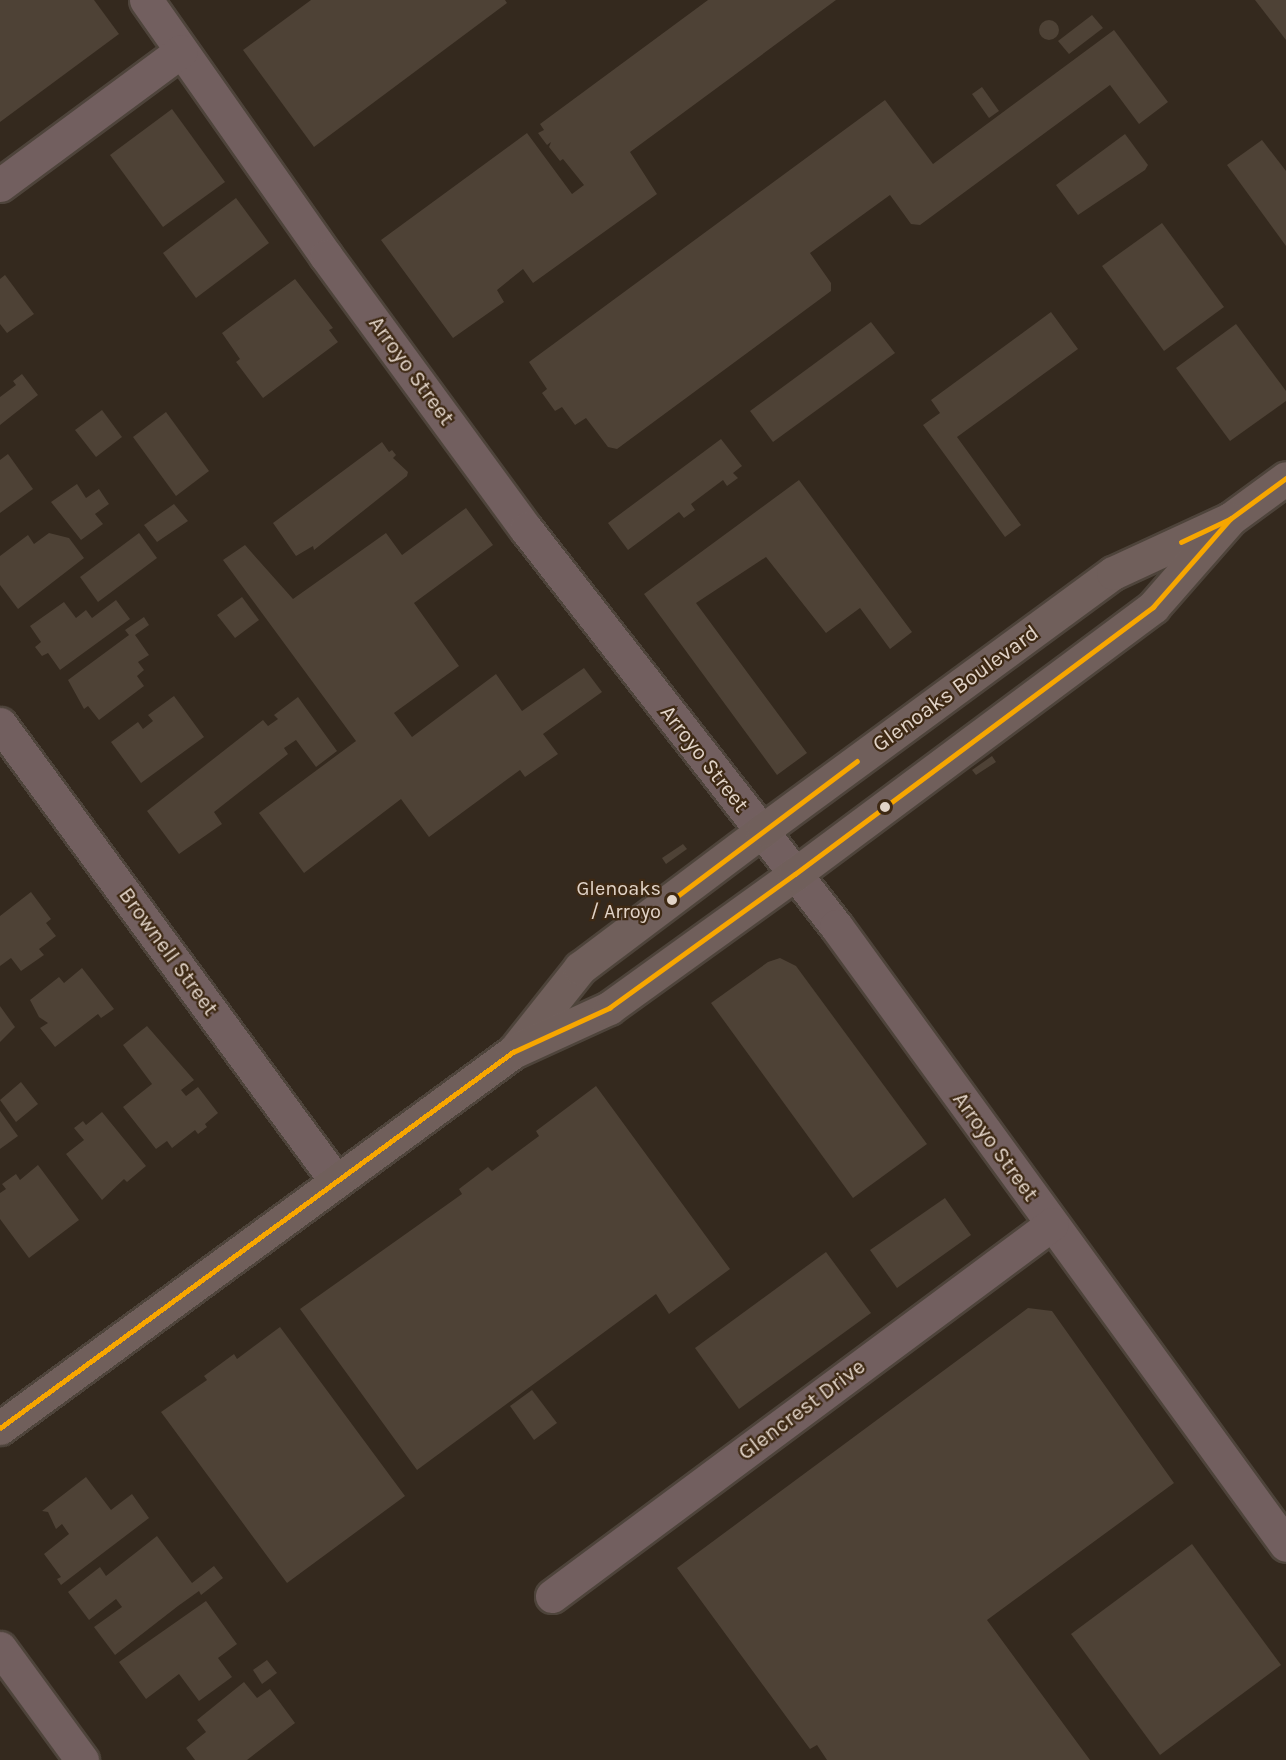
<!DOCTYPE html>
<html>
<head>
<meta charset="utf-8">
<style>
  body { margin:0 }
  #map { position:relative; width:1286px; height:1760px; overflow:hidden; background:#34291e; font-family:Karla,sans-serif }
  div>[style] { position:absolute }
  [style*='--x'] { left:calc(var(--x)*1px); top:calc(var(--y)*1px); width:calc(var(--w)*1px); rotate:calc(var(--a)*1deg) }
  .building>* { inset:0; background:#4e4236 }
  .round { border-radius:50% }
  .roads { filter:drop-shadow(2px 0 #4e443b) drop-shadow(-2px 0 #4e443b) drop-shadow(0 2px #4e443b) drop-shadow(0 -2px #4e443b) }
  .minor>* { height:33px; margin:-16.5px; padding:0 16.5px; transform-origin:16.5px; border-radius:16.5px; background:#725f5f }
  .major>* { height:33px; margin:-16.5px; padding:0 16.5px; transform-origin:16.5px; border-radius:16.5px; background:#705f5b }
  .bus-1>* { height:4.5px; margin:-2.25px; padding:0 2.25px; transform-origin:2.25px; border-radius:2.25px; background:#f7a600 }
  .dots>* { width:16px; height:16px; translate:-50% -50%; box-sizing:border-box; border:3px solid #3e2914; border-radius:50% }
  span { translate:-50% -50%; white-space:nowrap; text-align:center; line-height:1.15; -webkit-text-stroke:4.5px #3e2914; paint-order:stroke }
  .bus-label { font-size:20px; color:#e2d4c8 }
  .right { translate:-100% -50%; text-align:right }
  .street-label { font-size:22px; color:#e2d4c8 }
</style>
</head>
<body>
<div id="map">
  <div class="building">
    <div style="clip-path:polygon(0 0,94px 0,119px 34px,0 122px)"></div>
    <div style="clip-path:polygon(311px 0,505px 0,507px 3px,314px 147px,243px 50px)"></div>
    <div style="clip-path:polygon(708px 0,836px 0,630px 152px,657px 194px,533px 283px,523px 269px,497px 290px,504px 302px,453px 338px,381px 240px,527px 133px,572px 194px,584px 185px,563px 159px,560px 161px,549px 147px,551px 142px,547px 145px,538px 133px,544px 130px,540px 124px)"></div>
    <div style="clip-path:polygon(1255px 0,1286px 0,1286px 40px)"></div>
    <div style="clip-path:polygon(1092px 15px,1103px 28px,1069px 54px,1058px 41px)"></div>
    <div class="round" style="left:1039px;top:20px;width:20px;height:20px"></div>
    <div style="clip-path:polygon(1114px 30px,1168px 102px,1139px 124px,1110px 85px,920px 225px,911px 224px,890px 195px,810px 253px,831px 283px,831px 291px,617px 449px,608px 447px,586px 418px,575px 425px,562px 407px,555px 411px,542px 393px,547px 389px,529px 362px,885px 100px,933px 164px)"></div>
    <div style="clip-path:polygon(982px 87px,999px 111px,989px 118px,972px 94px)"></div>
    <div style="clip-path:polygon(172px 109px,225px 182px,163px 227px,110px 155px)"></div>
    <div style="clip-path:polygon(1125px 134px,1148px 165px,1145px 170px,1078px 215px,1056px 185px)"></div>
    <div style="clip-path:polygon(1262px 140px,1286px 171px,1286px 246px,1227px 165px)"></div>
    <div style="clip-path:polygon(236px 198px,269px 243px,196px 298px,163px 253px)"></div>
    <div style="clip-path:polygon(1162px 223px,1224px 307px,1164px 351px,1102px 266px)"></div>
    <div style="clip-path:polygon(5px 275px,34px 314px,7px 333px,0 324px,0 279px)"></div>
    <div style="clip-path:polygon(295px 279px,333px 328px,329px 330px,338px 342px,263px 398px,236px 362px,240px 359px,222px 333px)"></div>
    <div style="clip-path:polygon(1051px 312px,1078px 349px,957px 437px,1021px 525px,1005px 537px,923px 425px,940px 413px,931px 400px)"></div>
    <div style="clip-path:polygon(871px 322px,895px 353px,773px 442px,750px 411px)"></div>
    <div style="clip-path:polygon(1236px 324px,1286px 391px,1286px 401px,1230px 441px,1176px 368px)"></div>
    <div style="clip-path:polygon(22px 374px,38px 395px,0 425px,0 397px,16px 385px,13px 381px)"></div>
    <div style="clip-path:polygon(102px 410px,122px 437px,96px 457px,75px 430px)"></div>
    <div style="clip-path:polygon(166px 412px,209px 471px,176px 496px,133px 437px)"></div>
    <div style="clip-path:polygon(721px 439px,742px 466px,733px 473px,738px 478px,727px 486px,723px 480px,691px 504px,695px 510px,684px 518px,679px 512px,628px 550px,608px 523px)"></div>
    <div style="clip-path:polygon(382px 442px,389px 452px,392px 450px,396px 455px,393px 458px,408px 472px,407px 476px,314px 550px,313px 546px,296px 556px,273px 523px)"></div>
    <div style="clip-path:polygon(8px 454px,33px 489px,0 513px,0 460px)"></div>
    <div style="clip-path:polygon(799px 480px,912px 632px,890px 649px,860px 608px,826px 633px,766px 557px,696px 603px,807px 753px,777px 775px,644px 594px)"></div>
    <div style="clip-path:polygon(77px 484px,86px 498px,99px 489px,109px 504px,95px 514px,103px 524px,81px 540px,51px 502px)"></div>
    <div style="clip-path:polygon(174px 504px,188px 521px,157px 542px,144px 525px)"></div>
    <div style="clip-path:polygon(466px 508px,493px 545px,414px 603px,459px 666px,394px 713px,412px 737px,496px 674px,522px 711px,584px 668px,602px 692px,543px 734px,558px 754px,525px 777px,520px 770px,429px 837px,401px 799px,304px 873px,259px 813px,356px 741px,223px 560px,245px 545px,293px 599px,386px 533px,402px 555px)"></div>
    <div style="clip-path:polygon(49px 533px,69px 538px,84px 558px,18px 609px,0 585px,0 556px,28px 535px,34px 544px)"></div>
    <div style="clip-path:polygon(139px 533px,157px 558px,98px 602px,80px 577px)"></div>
    <div style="clip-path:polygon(242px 597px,259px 620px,235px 638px,217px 615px)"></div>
    <div style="clip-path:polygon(116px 600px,130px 619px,60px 670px,48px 653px,42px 656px,35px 647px,41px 642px,30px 626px,64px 602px,76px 618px,86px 610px,92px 618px)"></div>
    <div style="clip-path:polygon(144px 617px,149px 625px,135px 635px,149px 655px,138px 662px,144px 670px,137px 676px,144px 686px,99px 720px,88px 706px,84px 709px,68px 680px,129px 635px,125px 630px)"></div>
    <div style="clip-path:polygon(174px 696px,204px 737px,141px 783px,111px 742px,138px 722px,143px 729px,153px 721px,148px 715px)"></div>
    <div style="clip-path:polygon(298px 697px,337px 751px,316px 767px,296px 740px,284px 748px,288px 754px,214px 812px,222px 824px,179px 854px,147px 811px,263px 720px,268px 726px,278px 719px,274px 715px)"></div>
    <div style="clip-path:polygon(992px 756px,996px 762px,976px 775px,972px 770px)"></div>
    <div style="clip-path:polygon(683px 844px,687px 849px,666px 864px,662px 858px)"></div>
    <div style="clip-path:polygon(31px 892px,51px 919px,46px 923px,56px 936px,39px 949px,44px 955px,21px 971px,11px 958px,0 966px,0 916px)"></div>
    <div style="clip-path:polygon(780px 958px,796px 966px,927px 1144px,853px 1198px,711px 1003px,768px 962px)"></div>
    <div style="clip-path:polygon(82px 968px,114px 1009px,101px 1018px,98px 1014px,55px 1047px,40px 1028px,48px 1023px,39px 1017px,30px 1000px,59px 977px,64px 983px)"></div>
    <div style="clip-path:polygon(0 1006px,15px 1027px,0 1042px)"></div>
    <div style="clip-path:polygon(147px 1026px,194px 1080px,181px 1090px,186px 1096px,198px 1087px,218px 1113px,205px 1124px,207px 1127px,198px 1134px,195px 1130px,172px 1148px,167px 1141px,156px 1149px,123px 1107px,152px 1084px,123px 1045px)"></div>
    <div style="clip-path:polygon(21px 1082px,38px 1104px,16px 1122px,0 1100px)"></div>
    <div style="clip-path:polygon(596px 1086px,730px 1269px,669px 1314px,656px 1294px,417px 1470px,300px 1309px,462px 1194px,459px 1189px,488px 1167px,492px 1171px,539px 1136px,536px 1131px)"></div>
    <div style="clip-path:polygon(0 1111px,18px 1136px,0 1149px)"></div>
    <div style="clip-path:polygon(102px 1112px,146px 1166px,127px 1182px,124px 1179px,102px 1200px,66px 1154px,84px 1140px,74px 1128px,83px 1121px,86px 1125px)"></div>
    <div style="clip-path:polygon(38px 1165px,79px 1220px,29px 1258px,0 1219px,0 1193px,6px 1189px,2px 1184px,16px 1174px,20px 1180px)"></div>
    <div style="clip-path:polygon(945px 1198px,971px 1235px,897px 1288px,870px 1250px)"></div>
    <div style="clip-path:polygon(826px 1252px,871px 1313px,739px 1409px,695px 1348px)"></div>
    <div style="clip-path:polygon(1028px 1308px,1052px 1311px,1174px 1483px,987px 1620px,1090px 1760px,827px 1760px,817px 1745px,810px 1749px,677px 1568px)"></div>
    <div style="clip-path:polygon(280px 1327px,405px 1496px,287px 1583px,161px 1412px,207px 1380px,204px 1376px,234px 1354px,237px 1359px)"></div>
    <div style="clip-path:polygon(532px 1390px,557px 1423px,534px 1440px,510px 1406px)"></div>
    <div style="clip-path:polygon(86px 1477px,111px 1510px,132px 1494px,149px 1518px,61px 1585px,57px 1579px,61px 1577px,44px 1554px,69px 1534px,62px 1524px,56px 1529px,48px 1512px,42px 1511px)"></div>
    <div style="clip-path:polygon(157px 1536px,192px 1583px,214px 1566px,223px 1578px,201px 1595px,199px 1591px,178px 1606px,115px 1655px,94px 1627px,122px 1607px,116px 1599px,89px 1620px,68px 1592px,100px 1567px,106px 1576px)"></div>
    <div style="clip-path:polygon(1192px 1544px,1281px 1665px,1160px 1755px,1071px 1634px)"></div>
    <div style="clip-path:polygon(206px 1601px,237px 1644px,218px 1658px,232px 1677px,199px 1701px,179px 1674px,146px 1699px,119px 1662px)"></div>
    <div style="clip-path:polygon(267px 1660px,277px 1673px,262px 1684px,253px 1670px)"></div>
    <div style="clip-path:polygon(244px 1682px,257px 1698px,270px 1689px,295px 1723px,247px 1760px,195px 1760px,186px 1748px,206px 1732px,197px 1720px)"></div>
  </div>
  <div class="roads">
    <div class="minor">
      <div style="--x:146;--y:0;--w:313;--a:54.9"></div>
      <div style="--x:326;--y:256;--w:338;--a:53.8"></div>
      <div style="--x:526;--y:529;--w:504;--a:52.02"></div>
      <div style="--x:836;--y:926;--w:765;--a:53.98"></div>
      <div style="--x:0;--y:185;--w:225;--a:-36.5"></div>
      <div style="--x:0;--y:724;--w:567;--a:53.68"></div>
      <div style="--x:552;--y:1596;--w:623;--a:-36.65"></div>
      <div style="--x:0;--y:1648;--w:139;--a:53.8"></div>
    </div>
    <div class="major">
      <div style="--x:518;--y:1046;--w:100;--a:-51.5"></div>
      <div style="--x:580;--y:968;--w:229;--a:-37"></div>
      <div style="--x:763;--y:830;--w:434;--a:-36.3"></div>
      <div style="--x:1113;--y:573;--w:129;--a:-24.8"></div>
      <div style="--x:1230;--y:519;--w:69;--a:-36.2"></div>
      <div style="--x:0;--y:1428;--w:636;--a:-36.24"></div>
      <div style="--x:513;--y:1052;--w:106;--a:-24.6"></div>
      <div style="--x:609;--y:1008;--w:229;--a:-35.8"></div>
      <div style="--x:795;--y:874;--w:447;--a:-36.7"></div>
      <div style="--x:1153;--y:607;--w:117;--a:-48.8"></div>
    </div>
  </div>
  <div class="bus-1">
    <div style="--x:1181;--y:542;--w:54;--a:-25.1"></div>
    <div style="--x:1230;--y:519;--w:69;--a:-36.2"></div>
    <div style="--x:672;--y:900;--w:231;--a:-36.9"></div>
    <div style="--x:0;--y:1428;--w:636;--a:-36.24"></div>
    <div style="--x:513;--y:1052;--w:106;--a:-24.6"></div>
    <div style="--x:609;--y:1008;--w:229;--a:-35.8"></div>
    <div style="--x:795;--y:874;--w:447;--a:-36.7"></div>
    <div style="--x:1153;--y:607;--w:117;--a:-48.8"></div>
  </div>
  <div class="dots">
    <div style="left:885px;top:807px;background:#e2d4c8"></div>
    <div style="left:672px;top:900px;background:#e2d4c8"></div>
  </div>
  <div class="bus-label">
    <span class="right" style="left:661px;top:900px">Glenoaks<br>/ Arroyo</span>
  </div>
  <div class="street-label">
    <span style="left:411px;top:371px;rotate:54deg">Arroyo Street</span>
    <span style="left:956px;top:689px;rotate:-36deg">Glenoaks Boulevard</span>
    <span style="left:704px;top:759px;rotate:52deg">Arroyo Street</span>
    <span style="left:168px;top:952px;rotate:54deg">Brownell Street</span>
    <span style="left:995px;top:1147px;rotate:54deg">Arroyo Street</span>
    <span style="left:802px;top:1410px;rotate:-37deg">Glencrest Drive</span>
  </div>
</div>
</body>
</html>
